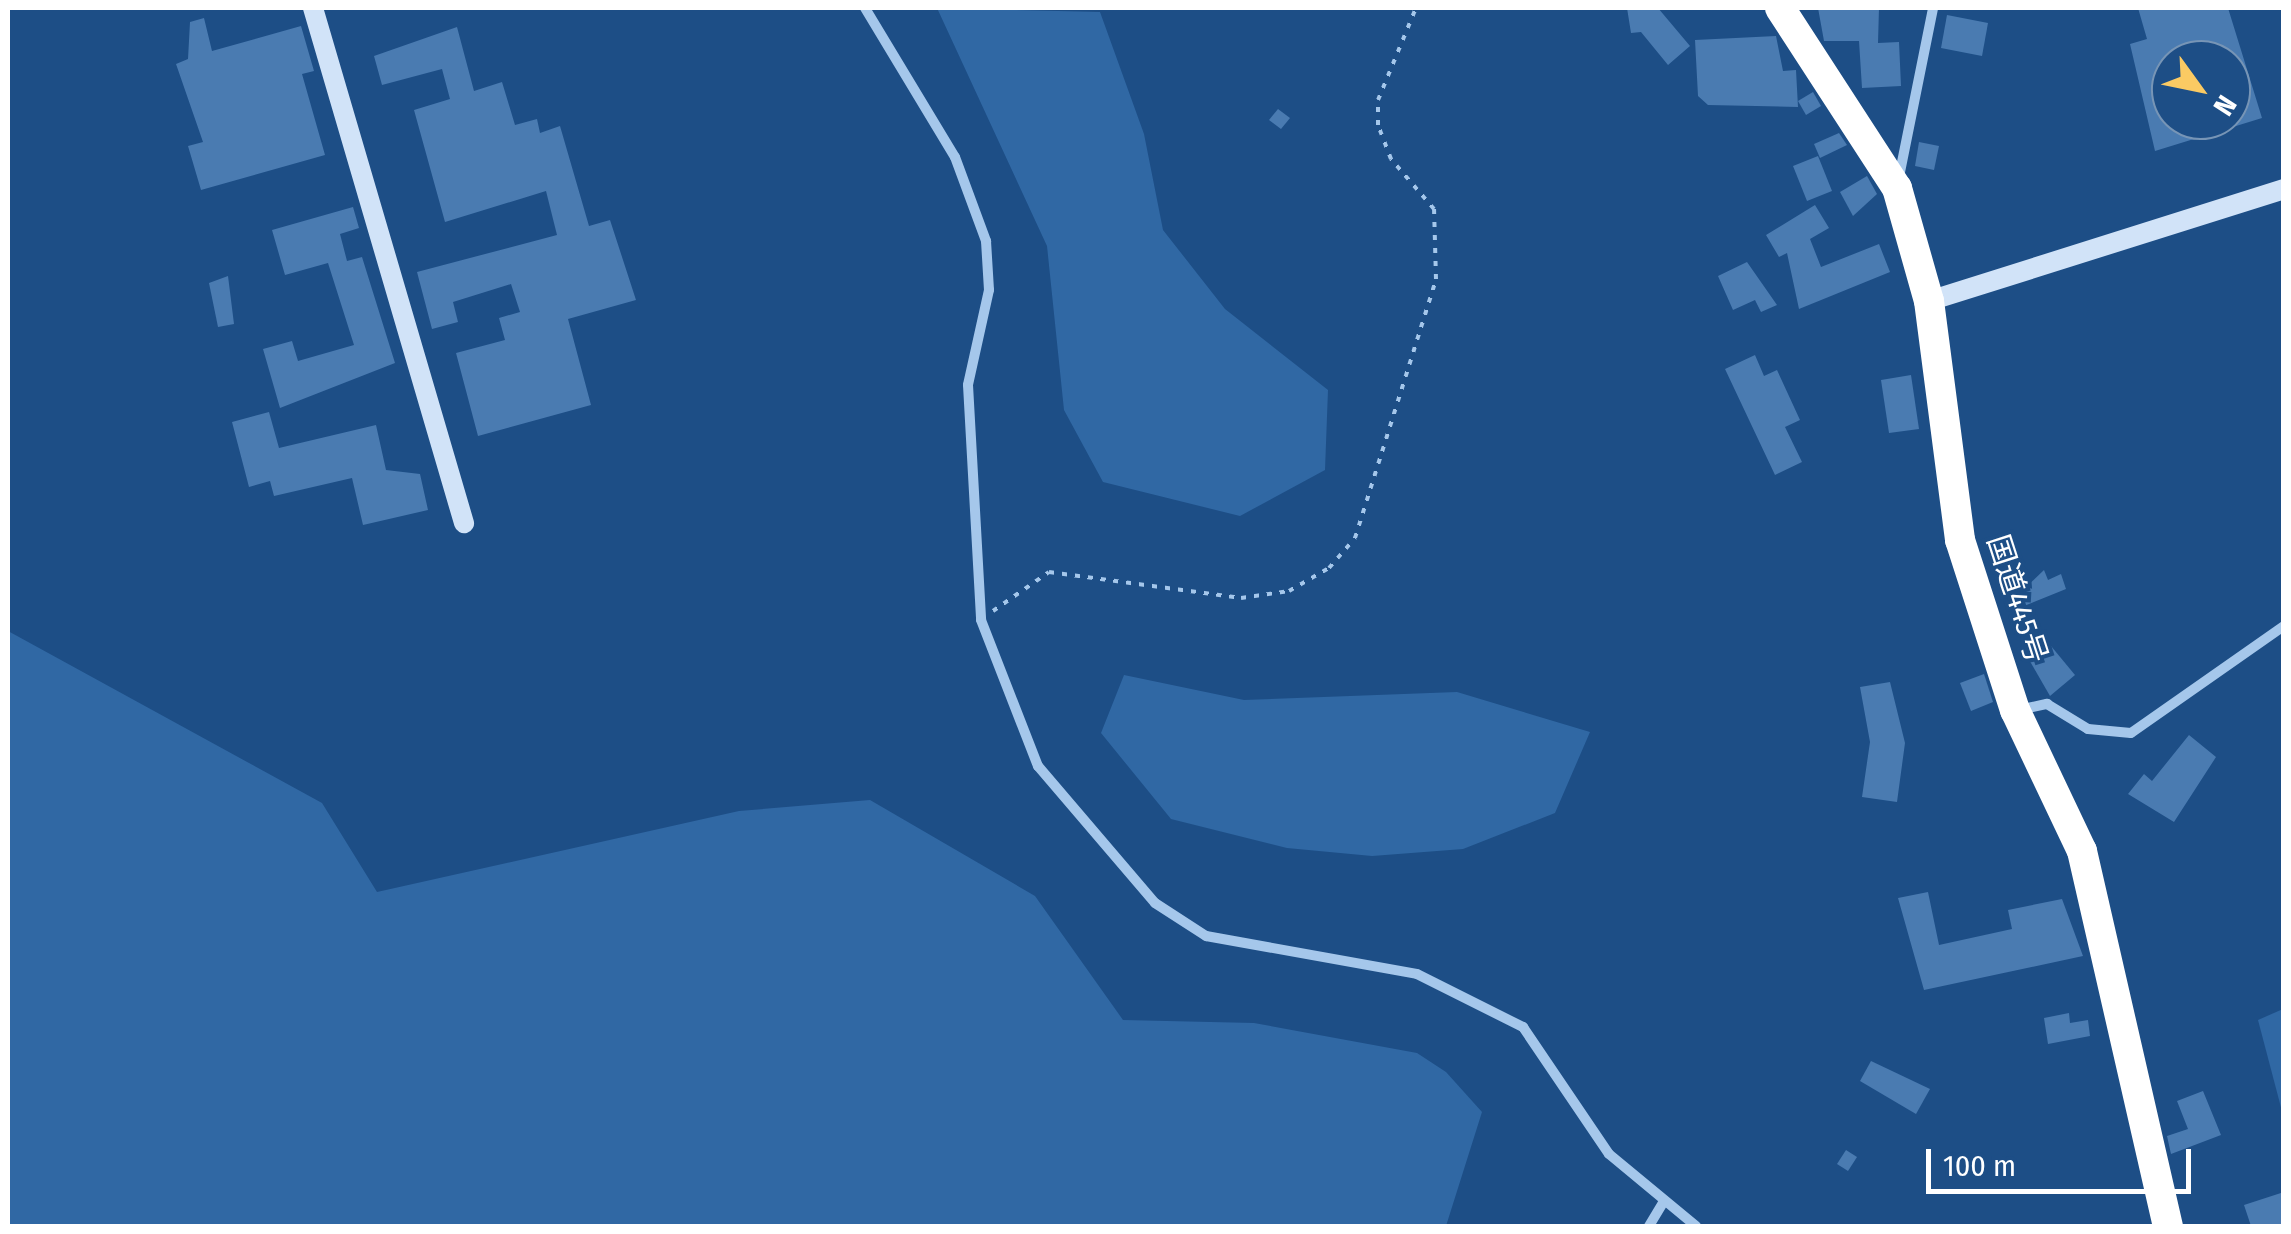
<!DOCTYPE html>
<html>
<head>
<meta charset="utf-8">
<style>
  body { margin:0 }
  #map { position:relative; width:2291px; height:1234px; overflow:hidden; background:#1d4e86; font-family:"Fira Sans Condensed","Noto Sans JP",sans-serif }
  div>[style] { position:absolute }
  [style*='--x'] { left:calc(var(--x)*1px); top:calc(var(--y)*1px); width:calc(var(--w)*1px); rotate:calc(var(--a)*1deg) }
  .green>* { inset:0; background:#3068a4 }
  .building>* { inset:0; background:#4a7bb1 }
  .path>* { height:4px; margin-top:-2px; transform-origin:0; background:repeating-linear-gradient(90deg,#a5c7eb 0 5px,transparent 0 13px) }
  .street>* { height:10px; margin:-5px; padding:0 5px; transform-origin:5px; border-radius:5px; background:#a5c7eb }
  .secondary>* { height:20px; margin:-10px; padding:0 10px; transform-origin:10px; border-radius:10px; background:#d1e3f8 }
  .highway>* { height:30px; margin:-15px; padding:0 15px; transform-origin:15px; border-radius:15px; background:#fff }
  span { translate:-50% -50%; white-space:nowrap; text-align:center; line-height:1.15; -webkit-text-stroke:8px #1d4e86; paint-order:stroke }
  .street-label { font-size:30px; color:#fff }
  .frame { position:absolute; inset:0; border:10px solid #fff; pointer-events:none }
  .north { position:absolute; left:2151px; top:40px; width:100px; height:100px; box-sizing:border-box; background:#1d4e86; border:2px solid #7795b6; border-radius:50%; rotate:123deg; font-size:28px; font-weight:700; line-height:40px; text-align:center; color:#fff }
  .north::after { content:''; display:block; margin:auto; width:35px; height:45px; background:#fbca63; clip-path:polygon(50% 0,100% 100%,50% 72%,0 100%) }
  .scale { position:absolute; left:1926px; top:1149px; width:265px; height:45px; box-sizing:border-box; border:5px solid #fff; border-top:0; padding-left:12px; font-size:30px; line-height:35px; white-space:nowrap; color:#fff; -webkit-text-stroke:8px #1d4e86; paint-order:stroke }
</style>
</head>
<body>
<div id="map">
  <div class="green">
    <div style="clip-path:polygon(937px 8px,1100px 12px,1144px 134px,1163px 230px,1225px 309px,1328px 390px,1325px 470px,1240px 516px,1103px 482px,1064px 410px,1047px 246px)"></div>
    <div style="clip-path:polygon(8px 631px,322px 803px,377px 892px,739px 811px,870px 800px,1035px 896px,1123px 1020px,1254px 1023px,1417px 1053px,1446px 1072px,1482px 1112px,1446px 1226px,8px 1226px)"></div>
    <div style="clip-path:polygon(1124px 675px,1244px 700px,1457px 692px,1590px 732px,1555px 813px,1463px 849px,1372px 856px,1287px 848px,1171px 819px,1101px 733px)"></div>
    <div style="clip-path:polygon(2283px 1009px,2283px 1115px,2258px 1020px)"></div>
  </div>
  <div class="building">
    <div style="clip-path:polygon(1627px 8px,1658px 8px,1690px 46px,1668px 65px,1641px 32px,1631px 33px)"></div>
    <div style="clip-path:polygon(1818px 8px,1879px 8px,1878px 43px,1899px 42px,1901px 86px,1862px 88px,1859px 41px,1824px 41px)"></div>
    <div style="clip-path:polygon(evenodd,2138px 8px,2228px 8px,2262px 118px,2155px 151px,2130px 44px,2147px 39px,2138px 8px,2171px 60px,2231px 60px,2231px 120px,2171px 120px,2171px 60px)"></div>
    <div style="clip-path:polygon(1947px 15px,1988px 23px,1982px 56px,1941px 48px)"></div>
    <div style="clip-path:polygon(204px 18px,212px 51px,301px 26px,314px 71px,302px 74px,325px 155px,201px 190px,188px 146px,203px 142px,176px 64px,188px 59px,190px 22px)"></div>
    <div style="clip-path:polygon(457px 27px,474px 91px,502px 82px,515px 125px,537px 119px,540px 133px,560px 126px,589px 226px,610px 220px,636px 300px,568px 319px,591px 405px,478px 436px,456px 353px,505px 340px,499px 318px,520px 312px,511px 284px,453px 302px,458px 322px,432px 329px,417px 272px,557px 235px,546px 191px,445px 222px,414px 110px,450px 99px,442px 69px,382px 85px,374px 56px)"></div>
    <div style="clip-path:polygon(1776px 36px,1783px 71px,1796px 70px,1798px 107px,1708px 105px,1698px 96px,1695px 40px)"></div>
    <div style="clip-path:polygon(1813px 92px,1821px 106px,1806px 115px,1798px 101px)"></div>
    <div style="clip-path:polygon(1278px 109px,1290px 118px,1281px 129px,1269px 120px)"></div>
    <div style="clip-path:polygon(1839px 133px,1847px 145px,1820px 158px,1814px 144px)"></div>
    <div style="clip-path:polygon(1919px 142px,1939px 146px,1934px 170px,1915px 166px)"></div>
    <div style="clip-path:polygon(1818px 156px,1832px 191px,1807px 201px,1793px 166px)"></div>
    <div style="clip-path:polygon(1867px 176px,1877px 194px,1853px 216px,1840px 192px)"></div>
    <div style="clip-path:polygon(1815px 205px,1829px 228px,1810px 239px,1821px 267px,1879px 244px,1890px 272px,1799px 309px,1787px 253px,1779px 257px,1766px 235px)"></div>
    <div style="clip-path:polygon(353px 207px,359px 228px,340px 234px,347px 261px,362px 257px,395px 363px,280px 408px,263px 349px,292px 341px,298px 361px,354px 345px,328px 263px,285px 275px,272px 230px)"></div>
    <div style="clip-path:polygon(1747px 262px,1777px 305px,1761px 312px,1755px 300px,1733px 310px,1718px 276px)"></div>
    <div style="clip-path:polygon(228px 276px,234px 324px,218px 327px,209px 283px)"></div>
    <div style="clip-path:polygon(1755px 355px,1764px 376px,1777px 370px,1800px 420px,1785px 427px,1802px 462px,1775px 475px,1725px 369px)"></div>
    <div style="clip-path:polygon(1911px 375px,1919px 429px,1889px 433px,1881px 380px)"></div>
    <div style="clip-path:polygon(269px 412px,279px 448px,376px 425px,386px 470px,420px 474px,428px 510px,363px 525px,352px 478px,274px 496px,270px 481px,249px 487px,232px 422px)"></div>
    <div style="clip-path:polygon(2044px 570px,2048px 580px,2061px 574px,2066px 589px,2024px 606px,2020px 593px)"></div>
    <div style="clip-path:polygon(2046px 640px,2075px 675px,2050px 696px,2027px 656px)"></div>
    <div style="clip-path:polygon(1984px 674px,1993px 702px,1971px 711px,1960px 683px)"></div>
    <div style="clip-path:polygon(1890px 682px,1905px 743px,1897px 802px,1862px 797px,1870px 742px,1860px 687px)"></div>
    <div style="clip-path:polygon(2189px 735px,2216px 757px,2174px 822px,2128px 794px,2144px 774px,2152px 781px)"></div>
    <div style="clip-path:polygon(1928px 892px,1939px 945px,2012px 929px,2008px 910px,2062px 899px,2083px 956px,1924px 990px,1898px 898px)"></div>
    <div style="clip-path:polygon(2069px 1013px,2070px 1023px,2088px 1020px,2090px 1036px,2048px 1044px,2044px 1018px)"></div>
    <div style="clip-path:polygon(1871px 1061px,1930px 1089px,1916px 1114px,1860px 1081px)"></div>
    <div style="clip-path:polygon(2203px 1091px,2221px 1135px,2171px 1154px,2167px 1136px,2188px 1129px,2177px 1101px)"></div>
    <div style="clip-path:polygon(1846px 1150px,1857px 1157px,1848px 1171px,1837px 1164px)"></div>
    <div style="clip-path:polygon(2284px 1192px,2284px 1226px,2251px 1226px,2244px 1205px)"></div>
  </div>
  <div class="path">
    <div style="--x:993;--y:611;--w:68;--a:-34.9"></div>
    <div style="--x:1049;--y:572;--w:194;--a:7.7"></div>
    <div style="--x:1241;--y:598;--w:49;--a:-8.3"></div>
    <div style="--x:1289;--y:591;--w:46;--a:-29.9"></div>
    <div style="--x:1329;--y:568;--w:40;--a:-49"></div>
    <div style="--x:1355;--y:538;--w:271;--a:-72.6"></div>
    <div style="--x:1436;--y:279;--w:70;--a:-91.6"></div>
    <div style="--x:1434;--y:209;--w:66;--a:-130.7"></div>
    <div style="--x:1391;--y:159;--w:36;--a:-111"></div>
    <div style="--x:1378;--y:125;--w:25;--a:-90"></div>
    <div style="--x:1378;--y:100;--w:100;--a:-67.6"></div>
  </div>
  <div class="street">
    <div style="--x:865;--y:8;--w:174;--a:58.9"></div>
    <div style="--x:955;--y:157;--w:90;--a:69.7"></div>
    <div style="--x:986;--y:241;--w:49;--a:86.5"></div>
    <div style="--x:989;--y:290;--w:97;--a:102.5"></div>
    <div style="--x:968;--y:385;--w:235;--a:86.8"></div>
    <div style="--x:981;--y:620;--w:157;--a:68.7"></div>
    <div style="--x:1038;--y:766;--w:180;--a:49.5"></div>
    <div style="--x:1155;--y:903;--w:61;--a:32.9"></div>
    <div style="--x:1206;--y:936;--w:214;--a:10.2"></div>
    <div style="--x:1417;--y:974;--w:119;--a:26.6"></div>
    <div style="--x:1523;--y:1027;--w:153;--a:55.9"></div>
    <div style="--x:1609;--y:1154;--w:113;--a:39.6"></div>
    <div style="--x:1899;--y:177;--w:172;--a:-78.6"></div>
    <div style="--x:2018;--y:710;--w:30;--a:-12"></div>
    <div style="--x:2047;--y:704;--w:48;--a:31.4"></div>
    <div style="--x:2088;--y:729;--w:43;--a:5.3"></div>
    <div style="--x:2131;--y:733;--w:187;--a:-35"></div>
    <div style="--x:1649;--y:1226;--w:26;--a:-59"></div>
  </div>
  <div class="secondary">
    <div style="--x:313;--y:8;--w:537;--a:73.66"></div>
    <div style="--x:1929;--y:301;--w:372;--a:-17.5"></div>
  </div>
  <div class="highway">
    <div style="--x:1780;--y:8;--w:215;--a:57"></div>
    <div style="--x:1897;--y:188;--w:117;--a:74.2"></div>
    <div style="--x:1929;--y:301;--w:241;--a:82.6"></div>
    <div style="--x:1960;--y:540;--w:179;--a:72.1"></div>
    <div style="--x:2015;--y:710;--w:156;--a:64.6"></div>
    <div style="--x:2082;--y:851;--w:385;--a:77.1"></div>
  </div>
  <div class="street-label">
    <span style="left:2017px;top:599px;rotate:72deg">国道445号</span>
  </div>
  <div class="frame"></div>
  <div class="north">N</div>
  <div class="scale">100 m</div>
</div>
</body>
</html>
